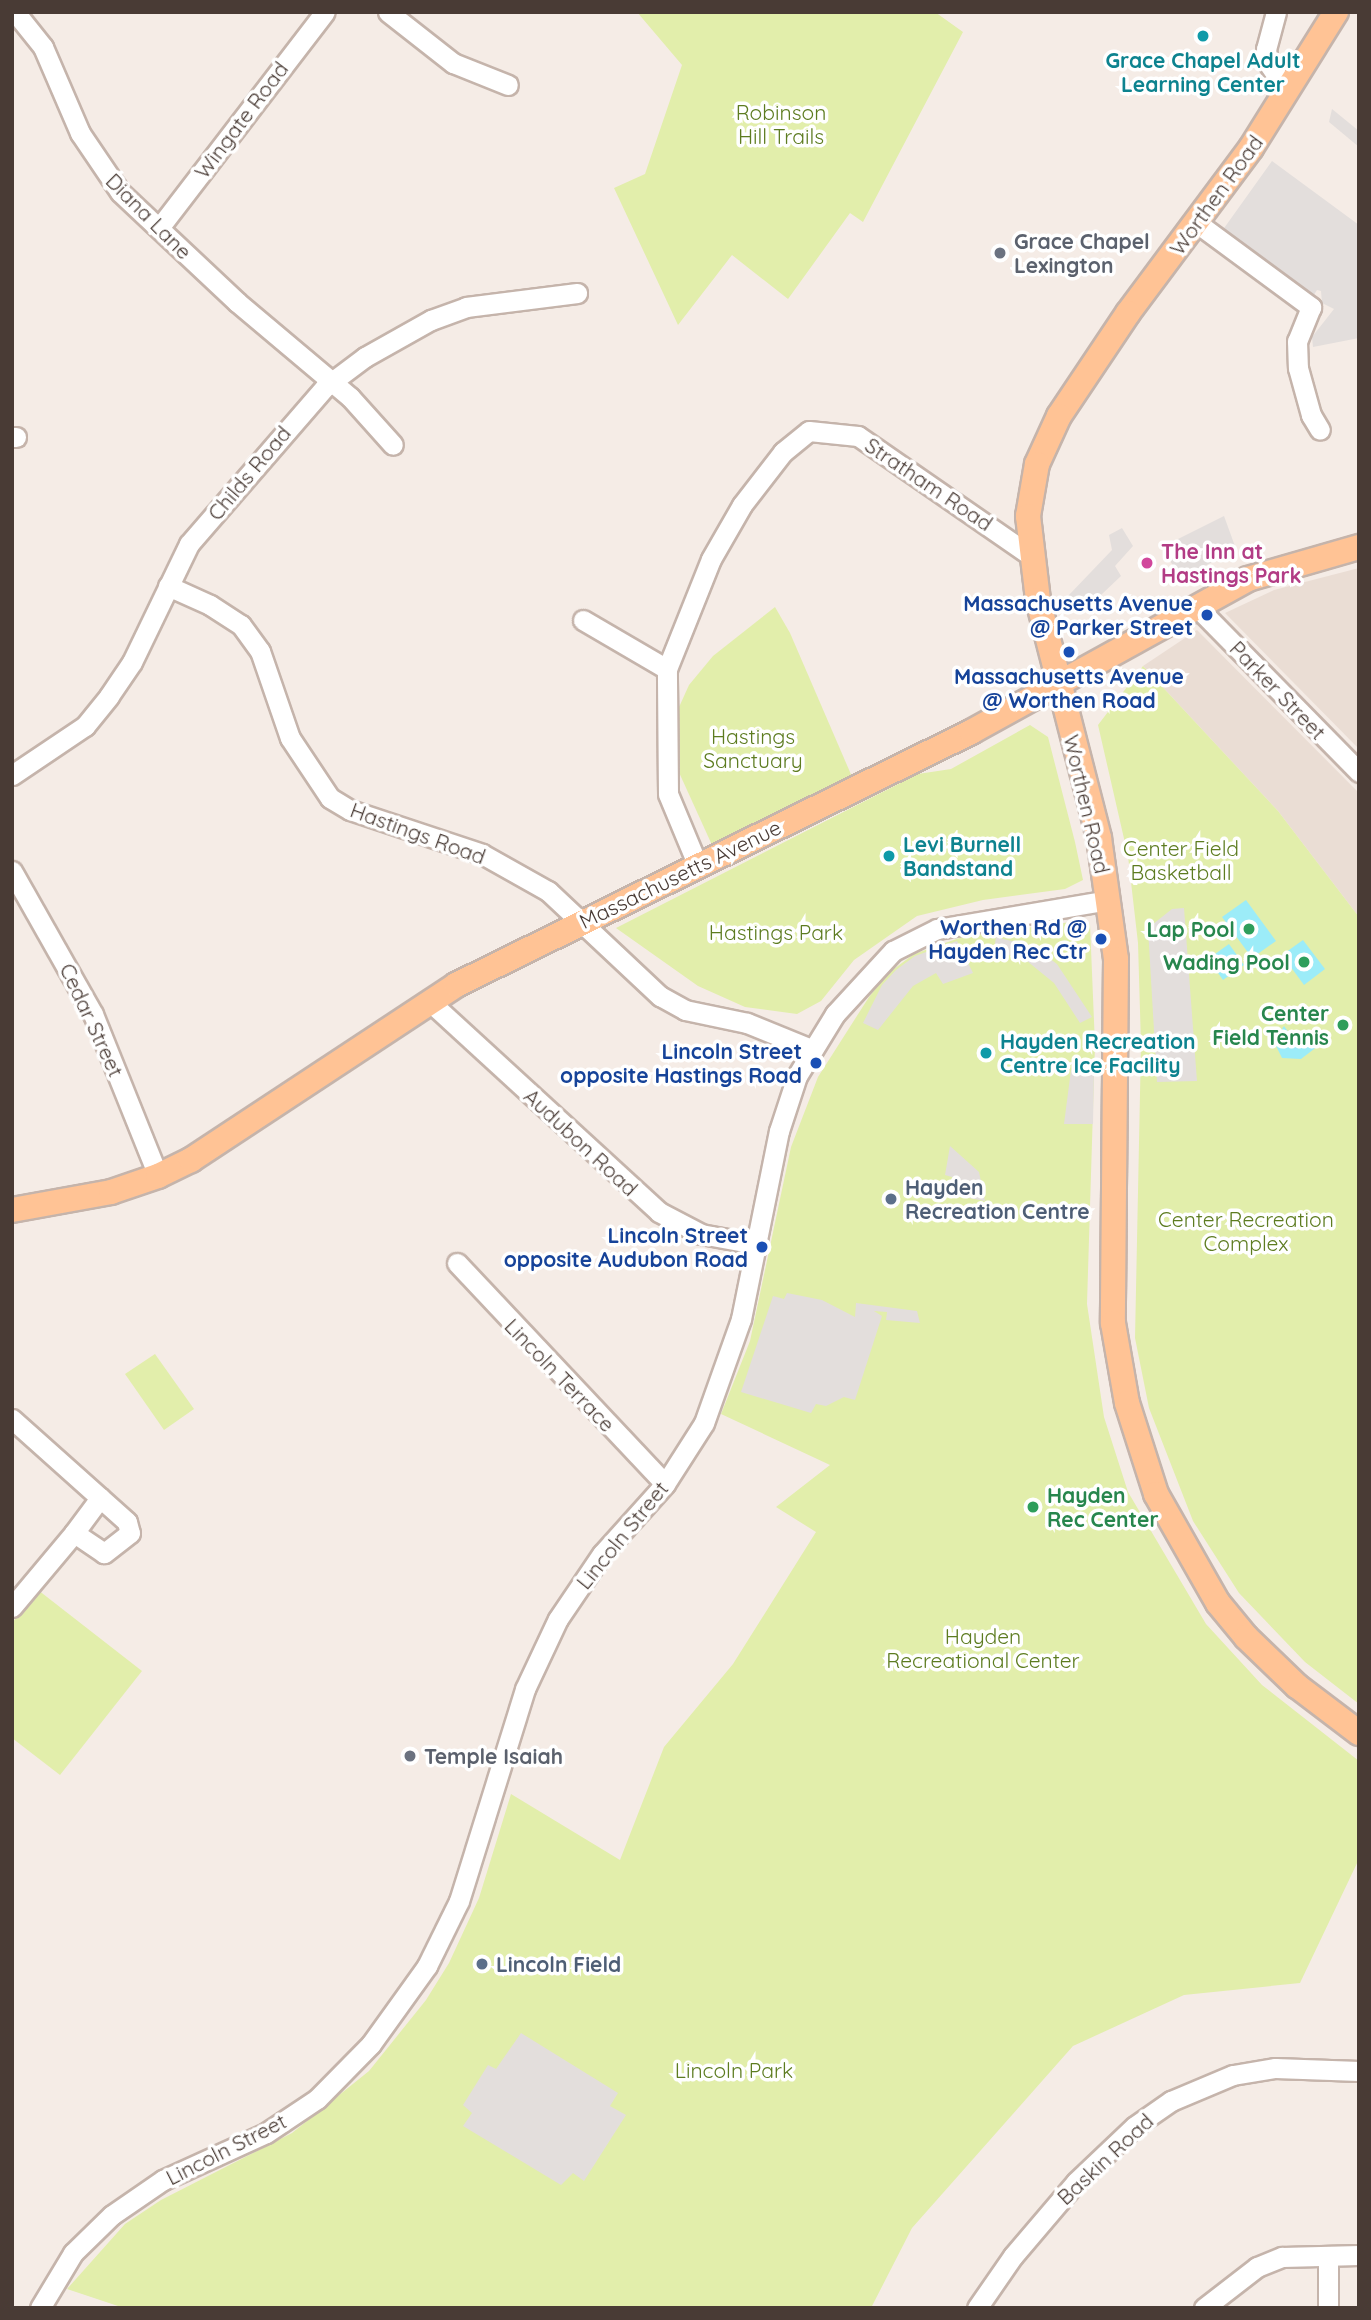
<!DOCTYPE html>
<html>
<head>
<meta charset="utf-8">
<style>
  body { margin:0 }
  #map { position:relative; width:1371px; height:2320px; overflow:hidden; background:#f5ece6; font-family:Quicksand,sans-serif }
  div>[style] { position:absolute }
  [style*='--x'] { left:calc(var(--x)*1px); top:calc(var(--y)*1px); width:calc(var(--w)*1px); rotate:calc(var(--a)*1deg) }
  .residential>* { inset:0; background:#eaddd4 }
  .green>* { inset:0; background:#e2eeab }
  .parking>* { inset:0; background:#e3dedc }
  .water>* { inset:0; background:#9cecf8 }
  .roads { filter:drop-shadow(2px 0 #c5b4ab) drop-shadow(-2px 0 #c5b4ab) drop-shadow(0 2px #c5b4ab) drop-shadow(0 -2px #c5b4ab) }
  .minor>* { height:19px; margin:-9.5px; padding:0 9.5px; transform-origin:9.5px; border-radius:9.5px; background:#fff }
  .major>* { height:24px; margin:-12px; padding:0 12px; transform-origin:12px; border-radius:12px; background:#ffc395 }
  .dots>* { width:19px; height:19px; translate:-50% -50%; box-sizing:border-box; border:4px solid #fff; border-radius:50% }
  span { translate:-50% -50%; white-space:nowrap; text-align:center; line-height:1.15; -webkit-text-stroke:7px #fff; paint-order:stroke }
  .culture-label { font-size:21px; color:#0d838f; font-weight:700 }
  .left { translate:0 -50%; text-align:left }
  .park-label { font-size:21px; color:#5d7c20 }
  .street-label { font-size:21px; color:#493b35 }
  .worship-label { font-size:21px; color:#5b616d; font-weight:700 }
  .hotel-label { font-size:21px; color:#b23c85; font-weight:700 }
  .transit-label { font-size:21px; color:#164399; font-weight:700 }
  .right { translate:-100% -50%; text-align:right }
  .leisure-label { font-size:21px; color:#27864d; font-weight:700 }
  .service-label { font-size:21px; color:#4e5e75; font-weight:700 }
  .frame { position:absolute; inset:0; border:14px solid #493b35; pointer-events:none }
</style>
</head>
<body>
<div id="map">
  <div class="residential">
    <div style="clip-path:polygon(1359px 568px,1359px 749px,1225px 613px,1274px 590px)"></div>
    <div style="clip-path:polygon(1197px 630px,1359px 793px,1359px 917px,1278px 811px,1143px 666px)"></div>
  </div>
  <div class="green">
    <div style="clip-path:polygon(637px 12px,935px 12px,963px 32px,863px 222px,850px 213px,788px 299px,732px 255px,678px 325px,614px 188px,645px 174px,682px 65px)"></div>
    <div style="clip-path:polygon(775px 607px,790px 633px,856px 786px,717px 856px,672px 757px,675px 716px,689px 685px,713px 656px)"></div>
    <div style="clip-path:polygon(1143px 666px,1278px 811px,1359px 917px,1359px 1704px,1305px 1662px,1239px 1593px,1193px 1521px,1149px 1408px,1135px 1338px,1141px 1045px,1138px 943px,1128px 856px,1098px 725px)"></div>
    <div style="clip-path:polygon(1030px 725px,1048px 737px,1075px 842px,1083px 880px,1065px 889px,983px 900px,917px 916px,854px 960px,821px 1001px,797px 1014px,745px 1007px,698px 986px,616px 928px,918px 774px,951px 769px)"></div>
    <div style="clip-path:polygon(1086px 920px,1090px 924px,1095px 1045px,1087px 1304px,1104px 1417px,1128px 1492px,1206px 1624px,1262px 1685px,1359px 1761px,1359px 1859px,1300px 1983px,1184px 1995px,1073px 2046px,912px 2228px,871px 2308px,124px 2308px,67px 2289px,125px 2224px,161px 2200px,292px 2133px,369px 2071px,426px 2000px,449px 1963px,479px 1898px,511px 1794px,620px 1860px,664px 1747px,733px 1664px,816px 1532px,776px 1507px,830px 1465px,721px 1414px,750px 1341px,791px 1147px,818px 1077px,869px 997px,887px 974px,914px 954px,965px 936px)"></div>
    <div style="clip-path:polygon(155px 1354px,194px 1409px,164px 1430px,125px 1374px)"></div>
    <div style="clip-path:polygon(38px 1590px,142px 1671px,60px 1775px,12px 1738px,12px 1623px)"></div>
  </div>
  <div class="parking">
    <div style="clip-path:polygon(1332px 109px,1359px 131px,1359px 147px,1329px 122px)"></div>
    <div style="clip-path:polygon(1272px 161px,1359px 225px,1359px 338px,1313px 347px,1312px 337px,1334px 309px,1322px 303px,1321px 291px,1317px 290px,1312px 298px,1222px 231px)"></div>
    <div style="clip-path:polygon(1224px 516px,1236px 549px,1181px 579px,1169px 559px,1184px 551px,1178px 539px)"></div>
    <div style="clip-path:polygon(1122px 528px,1133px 546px,1115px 566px,1121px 576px,1082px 613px,1068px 596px,1112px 550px,1109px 535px)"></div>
    <div style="clip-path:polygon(1184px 908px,1197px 1081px,1157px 1082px,1148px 928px,1172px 909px)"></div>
    <div style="clip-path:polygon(996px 937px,1034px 947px,1057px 964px,1092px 1017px,1080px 1023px,1054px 983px,1027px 961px,994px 950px)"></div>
    <div style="clip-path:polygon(957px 941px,973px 973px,943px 984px,936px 973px,913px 986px,878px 1030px,863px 1023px,882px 985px,896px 970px,915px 956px)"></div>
    <div style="clip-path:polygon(1071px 1070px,1094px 1070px,1093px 1124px,1064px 1124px)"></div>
    <div style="clip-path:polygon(950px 1146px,979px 1172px,985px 1201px,953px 1195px,955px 1178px,945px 1175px)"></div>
    <div style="clip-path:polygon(787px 1293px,822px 1300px,855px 1317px,856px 1303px,917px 1311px,920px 1323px,886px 1320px,887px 1312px,874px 1311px,882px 1316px,855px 1400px,844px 1397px,826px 1406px,816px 1404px,811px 1413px,741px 1392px,773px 1296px,784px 1299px)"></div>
    <div style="clip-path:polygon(521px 2033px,618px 2093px,610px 2106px,626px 2115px,584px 2181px,573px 2173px,561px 2185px,463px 2126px,472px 2113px,463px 2105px,488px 2065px,496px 2069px)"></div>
  </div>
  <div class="water">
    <div style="clip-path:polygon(1246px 900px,1276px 941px,1252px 958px,1222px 917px)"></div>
    <div style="clip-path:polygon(1303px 940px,1325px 969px,1304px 985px,1282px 955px)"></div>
    <div style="clip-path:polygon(1229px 944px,1244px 965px,1223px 980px,1208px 959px)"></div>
    <div style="clip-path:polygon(1284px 1026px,1294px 1040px,1307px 1031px,1318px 1046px,1301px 1059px,1282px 1058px,1274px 1042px)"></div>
  </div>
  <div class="roads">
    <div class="minor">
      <div style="--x:15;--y:12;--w:45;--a:51.3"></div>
      <div style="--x:43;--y:47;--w:94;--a:66.7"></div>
      <div style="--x:80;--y:133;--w:71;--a:55.9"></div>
      <div style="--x:120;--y:192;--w:161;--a:43.2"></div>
      <div style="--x:237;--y:302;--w:148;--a:40.1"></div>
      <div style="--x:350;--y:397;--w:64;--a:48.1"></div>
      <div style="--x:388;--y:12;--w:83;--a:38.1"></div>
      <div style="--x:453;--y:63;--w:59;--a:21.8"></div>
      <div style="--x:1276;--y:12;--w:38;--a:105"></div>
      <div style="--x:1266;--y:49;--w:14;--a:82"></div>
      <div style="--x:1268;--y:63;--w:33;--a:55"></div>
      <div style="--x:1197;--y:223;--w:142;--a:36.4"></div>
      <div style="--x:1311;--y:307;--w:37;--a:112"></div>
      <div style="--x:1297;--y:341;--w:27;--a:88"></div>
      <div style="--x:1298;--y:368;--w:49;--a:74.5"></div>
      <div style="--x:1311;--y:415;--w:17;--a:59"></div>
      <div style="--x:159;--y:228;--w:272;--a:-52.5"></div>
      <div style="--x:12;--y:437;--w:4;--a:0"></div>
      <div style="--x:168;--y:586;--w:46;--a:24.3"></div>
      <div style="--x:210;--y:605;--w:37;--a:33"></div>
      <div style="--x:241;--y:625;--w:32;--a:54"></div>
      <div style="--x:260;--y:651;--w:92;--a:71"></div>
      <div style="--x:290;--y:738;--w:72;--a:56.3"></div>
      <div style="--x:330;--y:798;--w:23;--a:31"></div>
      <div style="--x:350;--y:810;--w:139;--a:18.4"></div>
      <div style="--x:482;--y:854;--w:76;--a:29.3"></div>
      <div style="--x:548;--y:891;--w:154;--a:43.2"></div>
      <div style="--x:660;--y:996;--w:29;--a:29"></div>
      <div style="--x:685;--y:1010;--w:63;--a:11.8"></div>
      <div style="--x:747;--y:1023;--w:69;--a:22.1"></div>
      <div style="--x:1198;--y:608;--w:230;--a:45.5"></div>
      <div style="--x:583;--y:620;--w:97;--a:30.3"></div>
      <div style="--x:12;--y:775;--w:88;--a:-33.9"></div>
      <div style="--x:85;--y:726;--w:38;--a:-51"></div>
      <div style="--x:109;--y:696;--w:41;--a:-55.9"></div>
      <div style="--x:132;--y:662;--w:131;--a:-64.2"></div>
      <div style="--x:189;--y:544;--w:208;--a:-49.1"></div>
      <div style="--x:325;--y:387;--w:50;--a:-36.9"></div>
      <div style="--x:365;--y:357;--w:76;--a:-29.3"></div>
      <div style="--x:431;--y:320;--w:37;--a:-20"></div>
      <div style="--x:466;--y:307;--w:112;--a:-7.2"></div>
      <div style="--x:698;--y:866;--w:78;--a:-112.6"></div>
      <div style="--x:668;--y:794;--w:125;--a:-90.5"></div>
      <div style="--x:667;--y:669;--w:118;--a:-68.2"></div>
      <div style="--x:711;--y:559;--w:62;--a:-60.1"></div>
      <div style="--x:742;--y:505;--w:67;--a:-52.3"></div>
      <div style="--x:783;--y:452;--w:33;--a:-39"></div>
      <div style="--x:809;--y:431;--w:49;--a:5.8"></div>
      <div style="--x:858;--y:436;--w:209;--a:34.7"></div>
      <div style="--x:12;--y:871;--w:164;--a:60.5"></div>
      <div style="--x:93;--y:1014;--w:175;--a:68.1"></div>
      <div style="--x:429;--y:1001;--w:312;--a:42.5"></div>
      <div style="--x:659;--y:1212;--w:47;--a:27.6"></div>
      <div style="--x:701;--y:1234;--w:55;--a:10.5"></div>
      <div style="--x:457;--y:1263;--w:303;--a:46.7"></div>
      <div style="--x:12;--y:1419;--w:154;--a:41.8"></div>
      <div style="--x:127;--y:1522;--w:11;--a:75"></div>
      <div style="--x:130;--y:1533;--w:33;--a:142"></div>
      <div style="--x:104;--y:1553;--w:36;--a:-146"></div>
      <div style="--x:74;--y:1533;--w:44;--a:-53.4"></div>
      <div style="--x:12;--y:1607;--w:97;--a:-50"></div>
      <div style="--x:1328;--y:2256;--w:52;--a:90"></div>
      <div style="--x:40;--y:2308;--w:64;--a:-59"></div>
      <div style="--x:73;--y:2253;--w:54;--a:-44.3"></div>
      <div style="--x:112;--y:2215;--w:62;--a:-34.5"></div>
      <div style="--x:163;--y:2180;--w:113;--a:-24.5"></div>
      <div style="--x:266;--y:2133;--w:61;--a:-33.7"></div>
      <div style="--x:317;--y:2099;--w:77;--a:-45.5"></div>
      <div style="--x:371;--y:2044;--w:96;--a:-54.3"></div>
      <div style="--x:427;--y:1966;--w:72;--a:-63.8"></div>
      <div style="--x:459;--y:1901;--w:222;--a:-72.7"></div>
      <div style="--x:525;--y:1689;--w:77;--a:-64.8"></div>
      <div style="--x:558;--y:1619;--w:78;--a:-55.9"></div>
      <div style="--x:602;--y:1554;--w:94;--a:-48"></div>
      <div style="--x:665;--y:1484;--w:72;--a:-57.4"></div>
      <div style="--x:704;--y:1423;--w:110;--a:-70.4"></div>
      <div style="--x:741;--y:1319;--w:192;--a:-78.6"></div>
      <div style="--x:779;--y:1131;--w:58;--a:-71.9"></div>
      <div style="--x:797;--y:1076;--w:73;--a:-58.5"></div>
      <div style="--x:835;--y:1014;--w:86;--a:-47.4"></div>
      <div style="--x:893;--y:951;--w:49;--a:-26.6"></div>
      <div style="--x:937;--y:929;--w:173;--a:-9.6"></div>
      <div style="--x:977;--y:2308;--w:63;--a:-55.3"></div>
      <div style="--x:1013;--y:2256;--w:97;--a:-49.6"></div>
      <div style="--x:1076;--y:2182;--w:81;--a:-43.5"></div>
      <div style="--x:1135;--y:2126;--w:44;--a:-34.8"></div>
      <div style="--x:1171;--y:2101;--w:67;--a:-22.8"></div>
      <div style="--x:1233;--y:2075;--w:43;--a:-9.5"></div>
      <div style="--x:1275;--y:2068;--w:84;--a:2"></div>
      <div style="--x:1204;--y:2308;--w:67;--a:-37.7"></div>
      <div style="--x:1257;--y:2267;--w:27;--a:-22"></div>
      <div style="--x:1282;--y:2257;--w:77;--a:-1.5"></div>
    </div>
    <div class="major">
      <div style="--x:1336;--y:12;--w:160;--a:122"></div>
      <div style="--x:1251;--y:148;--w:206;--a:126.7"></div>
      <div style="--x:1128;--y:313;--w:124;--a:123.8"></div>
      <div style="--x:1059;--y:416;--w:53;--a:114.6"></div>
      <div style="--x:1037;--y:464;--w:53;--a:99.8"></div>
      <div style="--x:1028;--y:516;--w:85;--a:83.2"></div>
      <div style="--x:1038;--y:600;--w:246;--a:75.6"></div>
      <div style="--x:1099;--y:838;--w:122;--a:82"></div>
      <div style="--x:1116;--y:959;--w:364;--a:90.5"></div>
      <div style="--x:1113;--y:1323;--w:81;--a:80.1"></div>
      <div style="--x:1127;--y:1403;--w:96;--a:72.3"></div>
      <div style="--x:1156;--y:1494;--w:125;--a:60.4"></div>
      <div style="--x:1218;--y:1603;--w:44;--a:50.5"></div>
      <div style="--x:1246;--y:1637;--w:71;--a:43.9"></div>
      <div style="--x:1297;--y:1686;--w:78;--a:37.2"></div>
      <div style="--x:12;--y:1210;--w:101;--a:-10.3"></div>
      <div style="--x:111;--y:1192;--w:50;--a:-18.8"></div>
      <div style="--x:158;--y:1176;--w:37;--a:-26"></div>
      <div style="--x:191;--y:1160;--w:318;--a:-33.4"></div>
      <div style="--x:456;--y:985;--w:574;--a:-26.16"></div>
      <div style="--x:971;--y:732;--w:316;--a:-28.9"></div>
      <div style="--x:1248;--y:579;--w:116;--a:-16.1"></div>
    </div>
  </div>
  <div class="dots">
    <div style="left:1203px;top:36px;background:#0f9aa8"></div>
    <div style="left:1000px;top:253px;background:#6b7280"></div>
    <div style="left:1147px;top:563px;background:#d1479c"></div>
    <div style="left:1207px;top:615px;background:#1a4fb4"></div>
    <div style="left:1069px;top:652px;background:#1a4fb4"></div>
    <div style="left:889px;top:856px;background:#0f9aa8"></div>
    <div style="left:1249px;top:929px;background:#2e9e5b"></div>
    <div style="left:1101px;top:939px;background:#1a4fb4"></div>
    <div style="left:1304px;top:962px;background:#2e9e5b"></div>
    <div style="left:1343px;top:1025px;background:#2e9e5b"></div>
    <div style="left:986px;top:1053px;background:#0f9aa8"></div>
    <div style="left:816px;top:1063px;background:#1a4fb4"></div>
    <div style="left:891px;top:1199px;background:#5c6f8a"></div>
    <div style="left:762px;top:1247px;background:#1a4fb4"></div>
    <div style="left:1033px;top:1507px;background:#2e9e5b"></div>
    <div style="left:410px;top:1756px;background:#6b7280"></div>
    <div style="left:482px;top:1964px;background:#5c6f8a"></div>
  </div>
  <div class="culture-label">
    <span style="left:1203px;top:72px">Grace Chapel Adult<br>Learning Center</span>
    <span class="left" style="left:903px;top:856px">Levi Burnell<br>Bandstand</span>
    <span class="left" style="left:1000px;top:1053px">Hayden Recreation<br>Centre Ice Facility</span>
  </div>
  <div class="park-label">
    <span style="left:781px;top:124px">Robinson<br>Hill Trails</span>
    <span style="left:753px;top:748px">Hastings<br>Sanctuary</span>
    <span style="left:1181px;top:860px">Center Field<br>Basketball</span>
    <span style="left:776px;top:932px">Hastings Park</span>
    <span style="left:1246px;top:1231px">Center Recreation<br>Complex</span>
    <span style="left:983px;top:1648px">Hayden<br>Recreational Center</span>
    <span style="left:734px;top:2070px">Lincoln Park</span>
  </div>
  <div class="street-label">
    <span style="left:241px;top:120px;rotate:-53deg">Wingate Road</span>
    <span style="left:1216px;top:195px;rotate:-54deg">Worthen Road</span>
    <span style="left:149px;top:216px;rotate:45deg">Diana Lane</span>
    <span style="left:249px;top:473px;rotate:-50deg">Childs Road</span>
    <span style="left:929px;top:484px;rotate:34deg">Stratham Road</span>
    <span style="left:1278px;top:690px;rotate:46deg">Parker Street</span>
    <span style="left:1087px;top:804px;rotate:77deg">Worthen Road</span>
    <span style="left:418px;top:833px;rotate:20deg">Hastings Road</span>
    <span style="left:680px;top:874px;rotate:-26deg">Massachusetts Avenue</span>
    <span style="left:92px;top:1020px;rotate:65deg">Cedar Street</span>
    <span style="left:581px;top:1142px;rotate:43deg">Audubon Road</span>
    <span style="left:560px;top:1375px;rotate:46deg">Lincoln Terrace</span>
    <span style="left:622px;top:1535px;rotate:-51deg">Lincoln Street</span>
    <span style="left:226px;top:2149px;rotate:-27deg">Lincoln Street</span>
    <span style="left:1105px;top:2159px;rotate:-43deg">Baskin Road</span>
  </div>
  <div class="worship-label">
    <span class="left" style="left:1014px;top:253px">Grace Chapel<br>Lexington</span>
    <span class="left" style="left:424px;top:1756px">Temple Isaiah</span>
  </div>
  <div class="hotel-label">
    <span class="left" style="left:1161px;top:563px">The Inn at<br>Hastings Park</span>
  </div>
  <div class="transit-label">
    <span class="right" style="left:1193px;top:615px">Massachusetts Avenue<br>@ Parker Street</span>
    <span style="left:1069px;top:688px">Massachusetts Avenue<br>@ Worthen Road</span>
    <span class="right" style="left:1087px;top:939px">Worthen Rd @<br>Hayden Rec Ctr</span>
    <span class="right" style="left:802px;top:1063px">Lincoln Street<br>opposite Hastings Road</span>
    <span class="right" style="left:748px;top:1247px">Lincoln Street<br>opposite Audubon Road</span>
  </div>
  <div class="leisure-label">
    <span class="right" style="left:1235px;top:929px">Lap Pool</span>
    <span class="right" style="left:1290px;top:962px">Wading Pool</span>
    <span class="right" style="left:1329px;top:1025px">Center<br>Field Tennis</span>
    <span class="left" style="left:1047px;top:1507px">Hayden<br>Rec Center</span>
  </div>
  <div class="service-label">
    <span class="left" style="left:905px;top:1199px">Hayden<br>Recreation Centre</span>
    <span class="left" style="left:496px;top:1964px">Lincoln Field</span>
  </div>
  <div class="frame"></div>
</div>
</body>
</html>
